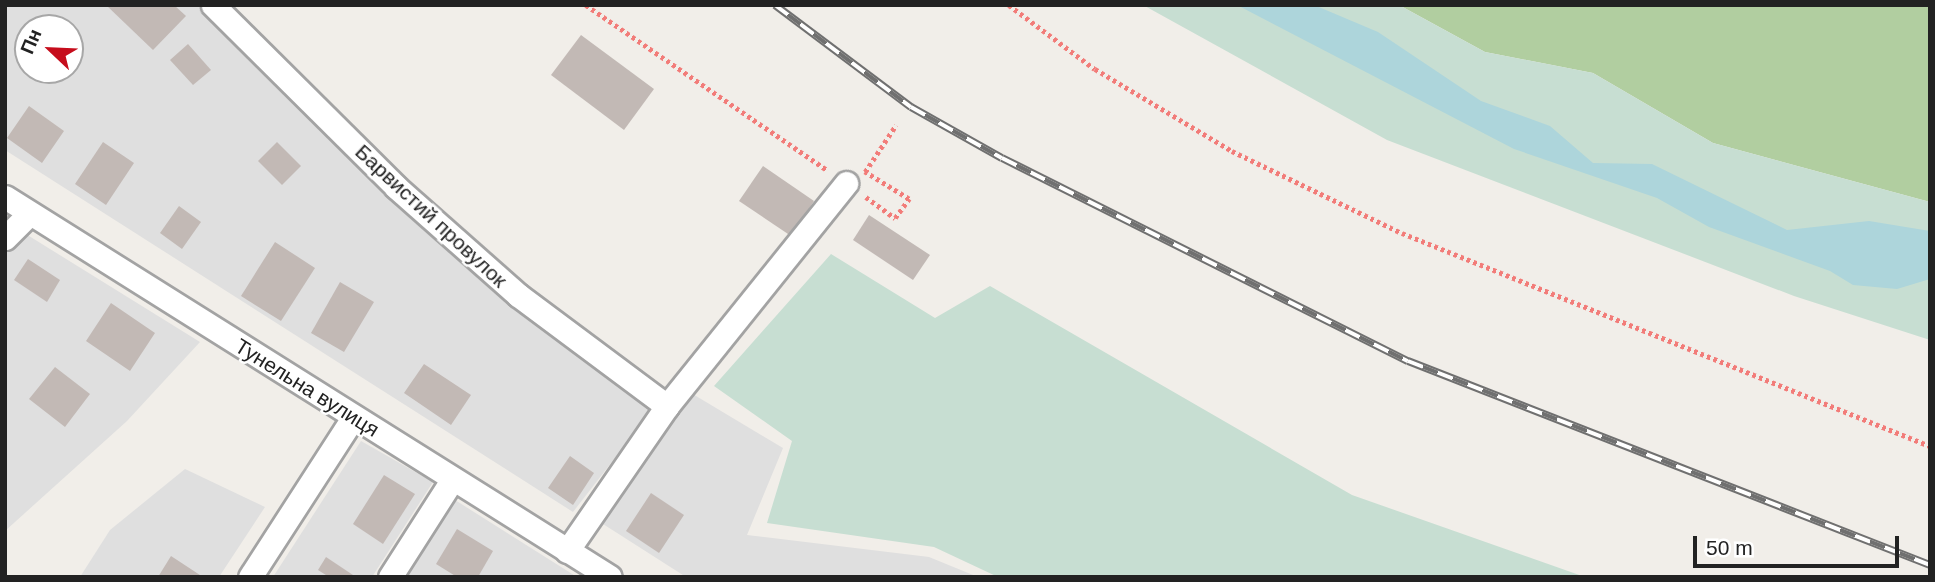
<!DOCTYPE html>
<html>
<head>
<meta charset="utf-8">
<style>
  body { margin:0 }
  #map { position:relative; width:1935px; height:582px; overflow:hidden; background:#f1eee9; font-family:Helvetica,sans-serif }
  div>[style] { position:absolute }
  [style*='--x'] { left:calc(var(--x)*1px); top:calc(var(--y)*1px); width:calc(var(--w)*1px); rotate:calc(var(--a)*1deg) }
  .residential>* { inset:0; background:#dfdfdf }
  .forest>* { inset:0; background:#b1cea0 }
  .wetland>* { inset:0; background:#c7ded2 }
  .water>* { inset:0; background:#add5db }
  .building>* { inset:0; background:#c2b9b5 }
  .path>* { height:4.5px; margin-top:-2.25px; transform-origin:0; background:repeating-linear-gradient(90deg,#f27c79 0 3.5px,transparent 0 7px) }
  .roads { filter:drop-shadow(2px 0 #a3a3a3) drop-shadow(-2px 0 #a3a3a3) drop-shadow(0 2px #a3a3a3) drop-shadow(0 -2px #a3a3a3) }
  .minor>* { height:23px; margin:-11.5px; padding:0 11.5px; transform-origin:11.5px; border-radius:11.5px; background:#fff }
  .rail>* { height:8px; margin-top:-4px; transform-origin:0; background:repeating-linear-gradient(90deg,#fff 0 16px,#707070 0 32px); box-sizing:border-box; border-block:2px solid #707070 }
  span { translate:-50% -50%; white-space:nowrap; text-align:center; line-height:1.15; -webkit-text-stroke:5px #fff; paint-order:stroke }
  .street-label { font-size:21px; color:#222 }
  .frame { position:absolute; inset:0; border:7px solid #222; pointer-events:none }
  .north { position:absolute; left:14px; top:14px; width:70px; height:70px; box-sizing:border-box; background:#fff; border:2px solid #a7a7a7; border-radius:50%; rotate:293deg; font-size:19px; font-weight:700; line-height:28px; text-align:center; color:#222 }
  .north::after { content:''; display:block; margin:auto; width:24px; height:32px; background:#c60d1c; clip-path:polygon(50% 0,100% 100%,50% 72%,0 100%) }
  .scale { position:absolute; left:1693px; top:536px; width:206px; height:32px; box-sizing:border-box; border:4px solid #222; border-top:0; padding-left:9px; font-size:21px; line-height:24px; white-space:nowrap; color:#222; -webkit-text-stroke:5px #fff; paint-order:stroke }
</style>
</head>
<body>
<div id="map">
  <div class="residential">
    <div style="clip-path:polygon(evenodd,5px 5px,200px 5px,364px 171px,488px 281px,653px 409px,573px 512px,5px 150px,5px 5px,28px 28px,70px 28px,70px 70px,28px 70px,28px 28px)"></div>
    <div style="clip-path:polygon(21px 231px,200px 342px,127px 421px,5px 531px,5px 251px)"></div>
    <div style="clip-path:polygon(691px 393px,783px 448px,747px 535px,929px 557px,978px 577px,686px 577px,603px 524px)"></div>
    <div style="clip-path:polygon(361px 441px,433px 482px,372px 577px,273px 577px)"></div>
    <div style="clip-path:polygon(185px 469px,265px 507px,219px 577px,80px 577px,110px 530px)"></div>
    <div style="clip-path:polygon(455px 500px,577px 577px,406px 577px)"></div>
  </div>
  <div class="forest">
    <div style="clip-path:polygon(1399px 5px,1930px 5px,1930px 202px,1713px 143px,1593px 73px,1485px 52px)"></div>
  </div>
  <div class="wetland">
    <div style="clip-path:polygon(1143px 5px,1399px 5px,1485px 52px,1593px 73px,1713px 143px,1930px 202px,1930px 340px,1794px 296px,1387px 140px)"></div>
    <div style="clip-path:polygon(831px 254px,935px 318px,990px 286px,1352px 495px,1585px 577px,998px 577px,934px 547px,767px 523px,792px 441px,714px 386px)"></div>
  </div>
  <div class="water">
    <div style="clip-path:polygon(1237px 5px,1314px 5px,1378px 32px,1481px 101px,1550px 126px,1593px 163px,1652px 164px,1787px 230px,1869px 221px,1930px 231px,1930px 279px,1897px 289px,1853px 285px,1830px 271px,1709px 227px,1657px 198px,1514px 149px)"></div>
  </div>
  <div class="building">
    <div style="clip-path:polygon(106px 5px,174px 5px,186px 16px,153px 50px)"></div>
    <div style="clip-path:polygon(581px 35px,654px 89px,624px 130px,551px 75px)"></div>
    <div style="clip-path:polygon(188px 44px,211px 70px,193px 85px,170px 60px)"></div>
    <div style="clip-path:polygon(29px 106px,64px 131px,42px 163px,7px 138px)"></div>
    <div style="clip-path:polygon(103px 142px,134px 163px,106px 205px,75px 184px)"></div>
    <div style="clip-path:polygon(277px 142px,301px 166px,282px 185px,258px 161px)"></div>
    <div style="clip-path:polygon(763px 166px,814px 201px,791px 236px,739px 201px)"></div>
    <div style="clip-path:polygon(179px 206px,201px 222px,182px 249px,160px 233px)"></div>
    <div style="clip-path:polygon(869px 215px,930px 255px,913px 280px,853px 240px)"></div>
    <div style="clip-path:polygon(275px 242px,315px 268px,281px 321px,241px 296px)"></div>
    <div style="clip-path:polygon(28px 259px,60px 280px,47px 302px,14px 280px)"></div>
    <div style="clip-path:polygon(340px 282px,374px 302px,344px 352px,311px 333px)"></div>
    <div style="clip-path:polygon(111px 303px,155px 333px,130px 371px,86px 341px)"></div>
    <div style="clip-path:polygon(424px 364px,471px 395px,451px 425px,404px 393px)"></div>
    <div style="clip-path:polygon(55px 367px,90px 394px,65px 427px,29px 399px)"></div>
    <div style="clip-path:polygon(570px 456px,594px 473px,573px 505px,548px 488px)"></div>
    <div style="clip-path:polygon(384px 475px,415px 494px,383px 544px,353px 524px)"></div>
    <div style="clip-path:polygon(651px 493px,684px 515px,659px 553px,626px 531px)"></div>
    <div style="clip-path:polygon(457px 529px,493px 551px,478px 577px,457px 577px,436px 564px)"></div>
    <div style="clip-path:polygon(171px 556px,203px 577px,158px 577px)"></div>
    <div style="clip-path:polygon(326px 557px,356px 577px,329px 577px,318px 570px)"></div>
  </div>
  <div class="path">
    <div style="--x:586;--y:5;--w:292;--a:34.4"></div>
    <div style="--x:1009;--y:5;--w:107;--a:36.7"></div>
    <div style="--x:1095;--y:69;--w:160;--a:30.9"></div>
    <div style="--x:1232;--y:151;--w:189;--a:25.8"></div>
    <div style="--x:1402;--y:233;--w:569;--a:21.97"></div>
    <div style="--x:866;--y:197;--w:36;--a:36"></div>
    <div style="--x:895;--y:218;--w:24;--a:-54"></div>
    <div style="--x:909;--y:199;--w:52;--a:-148.5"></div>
    <div style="--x:865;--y:172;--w:56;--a:-56.6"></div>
  </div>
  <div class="roads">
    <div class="minor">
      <div style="--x:213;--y:5;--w:258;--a:44.8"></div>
      <div style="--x:396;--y:187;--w:163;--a:41.5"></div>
      <div style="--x:518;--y:295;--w:186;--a:36.7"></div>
      <div style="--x:5;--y:197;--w:714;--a:32.13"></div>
      <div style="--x:5;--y:238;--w:35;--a:-45"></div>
      <div style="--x:567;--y:551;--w:176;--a:-55.4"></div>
      <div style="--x:667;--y:406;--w:286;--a:-51.2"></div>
      <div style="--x:250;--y:577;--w:189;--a:-57.1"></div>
      <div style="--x:390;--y:577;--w:115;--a:-57.4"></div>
    </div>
  </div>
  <div class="rail">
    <div style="--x:775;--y:5;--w:170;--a:36.9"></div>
    <div style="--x:911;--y:107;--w:104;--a:29.3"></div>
    <div style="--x:1002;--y:158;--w:454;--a:26.6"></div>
    <div style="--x:1408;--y:361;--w:560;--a:21.35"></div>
  </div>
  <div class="street-label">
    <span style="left:431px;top:216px;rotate:43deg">Барвистий провулок</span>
    <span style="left:307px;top:388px;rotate:32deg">Тунельна вулиця</span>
  </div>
  <div class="frame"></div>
  <div class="north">Пн</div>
  <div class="scale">50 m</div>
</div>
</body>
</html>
